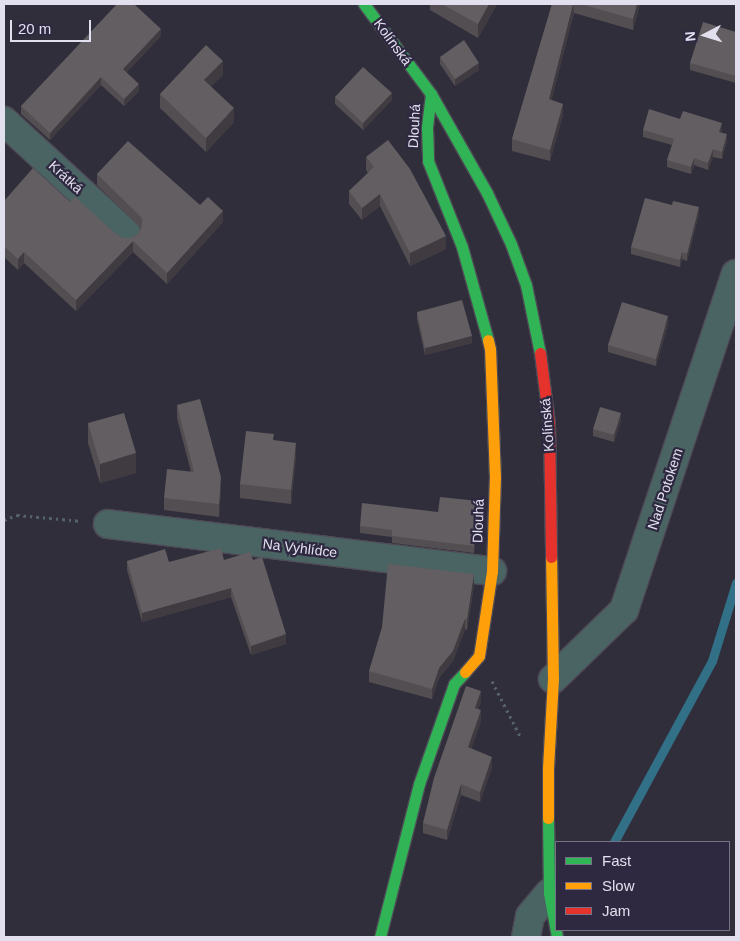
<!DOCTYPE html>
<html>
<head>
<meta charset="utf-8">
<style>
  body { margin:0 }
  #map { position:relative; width:740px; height:941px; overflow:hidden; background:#312e3b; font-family:Arial,sans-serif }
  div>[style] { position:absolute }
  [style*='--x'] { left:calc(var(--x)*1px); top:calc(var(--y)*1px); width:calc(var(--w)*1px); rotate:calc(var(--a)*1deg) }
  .stream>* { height:9px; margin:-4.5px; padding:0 4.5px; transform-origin:4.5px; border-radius:4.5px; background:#317087 }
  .path>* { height:3px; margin-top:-1.5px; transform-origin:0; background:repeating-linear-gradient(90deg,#556366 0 2.5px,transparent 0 6.5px) }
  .roads { filter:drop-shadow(1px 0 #4e4b57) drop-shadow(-1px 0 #4e4b57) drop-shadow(0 1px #4e4b57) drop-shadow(0 -1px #4e4b57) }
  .street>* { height:28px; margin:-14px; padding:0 14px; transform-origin:14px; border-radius:14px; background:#4a6363 }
  .fast>* { height:11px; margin:-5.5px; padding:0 5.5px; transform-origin:5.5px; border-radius:5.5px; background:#30b455 }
  .slow>* { height:11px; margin:-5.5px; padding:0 5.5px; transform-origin:5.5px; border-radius:5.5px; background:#ff9f0a }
  .jam>* { height:11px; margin:-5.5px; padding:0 5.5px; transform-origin:5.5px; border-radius:5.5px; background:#e5322d }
  .wall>* { inset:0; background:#534e51 }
  .shaded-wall>* { inset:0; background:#3f3b41 }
  .building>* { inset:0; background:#625e62 }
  span { translate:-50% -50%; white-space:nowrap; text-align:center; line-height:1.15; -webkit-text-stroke:4.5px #2e2940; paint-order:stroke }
  .street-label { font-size:14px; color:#e2dfee }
  .frame { position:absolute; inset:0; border:5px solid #e2dfee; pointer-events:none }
  .legend { position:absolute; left:555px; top:841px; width:175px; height:90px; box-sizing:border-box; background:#2e2940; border:1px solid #767286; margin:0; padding:6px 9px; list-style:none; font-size:15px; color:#e2dfee }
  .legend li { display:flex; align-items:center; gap:10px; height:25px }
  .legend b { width:25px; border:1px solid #767286 }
  .north { position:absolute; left:680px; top:10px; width:50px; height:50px; -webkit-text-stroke:4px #2e2940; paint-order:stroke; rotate:265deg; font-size:14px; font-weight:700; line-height:20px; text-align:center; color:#e2dfee }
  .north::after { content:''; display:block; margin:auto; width:18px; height:22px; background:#e2dfee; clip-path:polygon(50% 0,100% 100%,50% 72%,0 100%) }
  .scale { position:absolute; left:10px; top:20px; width:81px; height:22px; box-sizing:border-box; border:2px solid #e2dfee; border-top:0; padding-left:6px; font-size:15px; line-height:18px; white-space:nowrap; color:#e2dfee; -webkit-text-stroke:4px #2e2940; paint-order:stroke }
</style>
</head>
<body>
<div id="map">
  <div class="stream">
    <div style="--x:614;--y:842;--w:206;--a:-61.6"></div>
    <div style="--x:712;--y:661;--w:82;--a:-72.9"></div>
  </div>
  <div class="path">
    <div style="--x:4;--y:520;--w:14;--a:-21"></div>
    <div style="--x:17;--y:515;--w:65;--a:5.3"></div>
    <div style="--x:492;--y:681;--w:64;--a:63"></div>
  </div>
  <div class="roads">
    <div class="street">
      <div style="--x:4;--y:121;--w:167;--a:42.6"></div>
      <div style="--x:108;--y:524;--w:387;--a:7"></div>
      <div style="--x:553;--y:679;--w:99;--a:-44.2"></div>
      <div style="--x:624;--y:610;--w:354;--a:-71.6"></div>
      <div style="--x:526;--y:937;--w:21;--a:-79"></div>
      <div style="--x:530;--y:916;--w:30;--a:-50"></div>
    </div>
    <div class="fast">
      <div style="--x:364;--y:4;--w:112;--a:53.3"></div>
      <div style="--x:431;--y:94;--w:114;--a:60.5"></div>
      <div style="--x:487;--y:193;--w:56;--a:64.8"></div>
      <div style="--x:511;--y:244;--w:44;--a:69.9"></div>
      <div style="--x:526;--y:285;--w:69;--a:78.4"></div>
      <div style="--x:431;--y:94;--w:33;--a:97"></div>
      <div style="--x:427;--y:127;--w:34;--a:88"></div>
      <div style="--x:428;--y:161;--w:92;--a:68.4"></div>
      <div style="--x:462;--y:247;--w:97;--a:74.4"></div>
      <div style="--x:548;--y:818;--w:75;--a:89.2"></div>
      <div style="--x:549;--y:893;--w:45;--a:79.7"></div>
      <div style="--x:380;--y:937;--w:158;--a:-75.7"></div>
      <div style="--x:419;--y:784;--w:106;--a:-70.7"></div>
      <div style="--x:454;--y:684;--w:16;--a:-47"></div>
    </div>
    <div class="slow">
      <div style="--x:465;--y:672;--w:21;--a:-49"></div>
      <div style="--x:479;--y:656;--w:86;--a:-81.3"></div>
      <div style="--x:492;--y:571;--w:93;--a:-88.2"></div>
      <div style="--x:495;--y:478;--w:129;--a:-92.2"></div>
      <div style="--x:490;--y:349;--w:9;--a:-103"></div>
      <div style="--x:548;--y:818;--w:50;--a:-90"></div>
      <div style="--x:548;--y:768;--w:89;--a:-86.8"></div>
      <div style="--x:553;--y:679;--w:122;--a:-90.9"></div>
    </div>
    <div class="jam">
      <div style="--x:540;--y:353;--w:71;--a:82.7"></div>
      <div style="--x:549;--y:423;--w:134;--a:89.1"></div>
    </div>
  </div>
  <div class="wall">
    <div style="clip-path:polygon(430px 4px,496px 4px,496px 6px,478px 38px,430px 10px)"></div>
    <div style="clip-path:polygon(552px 4px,640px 4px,633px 30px,574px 13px,551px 100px,563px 115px,550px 161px,512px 151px,512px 139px)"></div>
    <div style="clip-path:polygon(736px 32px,736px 83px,690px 70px,690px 63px)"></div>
    <div style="clip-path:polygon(161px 36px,126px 73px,139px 91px,124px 106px,101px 85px,50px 140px,21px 114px,21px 106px)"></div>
    <div style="clip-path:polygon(440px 57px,479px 70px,455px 86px,440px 64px)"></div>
    <div style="clip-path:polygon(223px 75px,211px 86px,234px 122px,206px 152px,160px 108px,160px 94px)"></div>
    <div style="clip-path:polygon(335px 97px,392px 100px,363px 130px,335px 104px)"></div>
    <div style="clip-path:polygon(680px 119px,722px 130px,721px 132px,727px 141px,722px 159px,713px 157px,708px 170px,694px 165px,691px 174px,667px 167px,667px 160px,672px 145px,643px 137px,643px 130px)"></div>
    <div style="clip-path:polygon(366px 157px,446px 249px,410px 266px,380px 206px,362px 220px,349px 204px,349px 191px,368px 173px,366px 170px)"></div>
    <div style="clip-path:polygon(97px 174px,200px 205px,223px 222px,167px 284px,133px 252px,76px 311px,24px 263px,18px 270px,4px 257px,4px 201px,70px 202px,116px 234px,123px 238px,131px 238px,138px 234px,141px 228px,97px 185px)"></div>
    <div style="clip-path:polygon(699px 214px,687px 261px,682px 259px,680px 267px,631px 254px,631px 247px)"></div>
    <div style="clip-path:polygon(417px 312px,472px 343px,425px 355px,417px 319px)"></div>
    <div style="clip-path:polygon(668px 324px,656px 366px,608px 352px,608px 345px)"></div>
    <div style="clip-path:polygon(177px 405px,221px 489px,219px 517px,164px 510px,164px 498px,191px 472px,177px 418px)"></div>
    <div style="clip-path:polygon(621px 420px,614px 442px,593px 436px,593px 429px)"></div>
    <div style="clip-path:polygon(88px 423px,136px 473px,100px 483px,88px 443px)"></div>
    <div style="clip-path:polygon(274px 440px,296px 457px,291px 504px,240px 498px,240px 484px)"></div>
    <div style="clip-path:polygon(478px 508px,474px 553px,392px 543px,392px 537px,360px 533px,360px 526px,438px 512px)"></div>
    <div style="clip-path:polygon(224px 560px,253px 560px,286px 644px,251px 655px,231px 597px,142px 622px,127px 570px,127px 561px,169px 562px)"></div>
    <div style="clip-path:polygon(474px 585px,467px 630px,465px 629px,453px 661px,439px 678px,432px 699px,369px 682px,369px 671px)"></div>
    <div style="clip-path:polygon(481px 702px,478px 709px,481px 721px,471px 749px,492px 767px,480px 802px,461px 795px,447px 840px,423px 833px,423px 823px)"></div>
  </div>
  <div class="shaded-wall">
    <div style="clip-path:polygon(489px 4px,496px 4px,496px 6px,478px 38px,478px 24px)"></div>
    <div style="clip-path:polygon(573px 4px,574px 13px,549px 111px,549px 99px)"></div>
    <div style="clip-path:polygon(637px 4px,640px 4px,633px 30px,633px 19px)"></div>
    <div style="clip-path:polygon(161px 29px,161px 36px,123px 76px,123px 69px)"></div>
    <div style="clip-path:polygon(223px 61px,223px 75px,204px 93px,204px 80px)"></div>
    <div style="clip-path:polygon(479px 63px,479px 70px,455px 86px,455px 79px)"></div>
    <div style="clip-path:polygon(101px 77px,101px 85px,50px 140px,50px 133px)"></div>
    <div style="clip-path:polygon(139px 84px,139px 91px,124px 106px,124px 99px)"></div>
    <div style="clip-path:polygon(392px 93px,392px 100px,363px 130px,363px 123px)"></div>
    <div style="clip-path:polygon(563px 104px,563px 115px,550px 161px,550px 150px)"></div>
    <div style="clip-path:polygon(234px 108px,234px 122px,206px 152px,206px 138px)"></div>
    <div style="clip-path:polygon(722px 123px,722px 130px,719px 139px,719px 132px)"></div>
    <div style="clip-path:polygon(727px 134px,727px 141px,722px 159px,722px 152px)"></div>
    <div style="clip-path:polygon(713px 149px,713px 157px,708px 170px,708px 163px)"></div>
    <div style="clip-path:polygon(694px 158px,694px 165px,691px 174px,691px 167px)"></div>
    <div style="clip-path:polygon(380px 194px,380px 206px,362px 220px,362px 208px)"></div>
    <div style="clip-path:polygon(699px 207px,699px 214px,687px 261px,687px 254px)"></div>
    <div style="clip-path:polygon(223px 211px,223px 222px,167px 284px,167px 273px)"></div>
    <div style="clip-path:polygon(446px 236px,446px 249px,410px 266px,410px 253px)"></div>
    <div style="clip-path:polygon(133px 241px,133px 252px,76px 311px,76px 300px)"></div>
    <div style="clip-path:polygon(24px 252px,24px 263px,18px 270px,18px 259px)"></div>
    <div style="clip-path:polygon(682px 252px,682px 259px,680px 267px,680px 260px)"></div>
    <div style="clip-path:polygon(668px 316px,668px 324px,656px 366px,656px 359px)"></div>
    <div style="clip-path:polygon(472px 336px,472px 343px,425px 355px,425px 348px)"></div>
    <div style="clip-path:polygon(621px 413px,621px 420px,614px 442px,614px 435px)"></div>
    <div style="clip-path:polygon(296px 443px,296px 457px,291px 504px,291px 490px)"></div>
    <div style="clip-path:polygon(136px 453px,136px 473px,100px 483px,100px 464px)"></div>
    <div style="clip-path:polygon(221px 477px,221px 489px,219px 517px,219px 504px)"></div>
    <div style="clip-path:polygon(478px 501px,478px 508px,474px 553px,474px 546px)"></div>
    <div style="clip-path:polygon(474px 574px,474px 585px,467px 630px,467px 619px)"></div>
    <div style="clip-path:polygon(231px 588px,231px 597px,142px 622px,142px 613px)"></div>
    <div style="clip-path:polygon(465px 619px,465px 629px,453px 661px,439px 678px,432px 699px,432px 689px,439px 668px)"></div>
    <div style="clip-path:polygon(286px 634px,286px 644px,251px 655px,251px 646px)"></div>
    <div style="clip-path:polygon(481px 691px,481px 702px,475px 718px,475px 708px)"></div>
    <div style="clip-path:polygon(481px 710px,481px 721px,468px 758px,468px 747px)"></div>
    <div style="clip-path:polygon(492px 757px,492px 767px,480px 802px,480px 792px)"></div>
    <div style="clip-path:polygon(461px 784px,461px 795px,447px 840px,447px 830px)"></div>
  </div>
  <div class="building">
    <div style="clip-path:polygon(117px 4px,134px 4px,161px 29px,123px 69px,139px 84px,124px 99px,101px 77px,50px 133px,21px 106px)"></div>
    <div style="clip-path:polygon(442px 4px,489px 4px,478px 24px)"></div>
    <div style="clip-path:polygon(552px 4px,573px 4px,549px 99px,563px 104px,550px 150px,512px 139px)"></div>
    <div style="clip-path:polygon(581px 4px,637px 4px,633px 19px)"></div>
    <div style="clip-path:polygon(703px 22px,736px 32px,736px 76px,690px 63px)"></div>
    <div style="clip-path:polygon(464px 40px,479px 63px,455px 79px,440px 57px)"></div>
    <div style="clip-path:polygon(206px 45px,223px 61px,204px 80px,234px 108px,206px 138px,160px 94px)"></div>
    <div style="clip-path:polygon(363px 67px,392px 93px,363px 123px,335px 97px)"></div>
    <div style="clip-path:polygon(649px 109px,680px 119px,683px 111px,722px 123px,719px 132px,727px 134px,722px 152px,713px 149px,708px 163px,694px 158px,691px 167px,667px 160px,674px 139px,643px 130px)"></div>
    <div style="clip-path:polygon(388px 140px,410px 169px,446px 236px,410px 253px,380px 194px,362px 208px,349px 191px,374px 167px,366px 157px)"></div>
    <div style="clip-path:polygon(128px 141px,200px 205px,208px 197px,223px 211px,167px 273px,133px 241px,76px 300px,24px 252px,18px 259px,4px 246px,4px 201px,33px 168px,70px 202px,75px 197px,116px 234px,123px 238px,131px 238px,138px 234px,142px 227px,142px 218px,97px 174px)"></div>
    <div style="clip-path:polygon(645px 198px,672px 205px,673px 201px,699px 207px,687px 254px,682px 252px,680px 260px,631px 247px)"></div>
    <div style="clip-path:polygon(462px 300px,472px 336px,425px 348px,417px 312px)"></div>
    <div style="clip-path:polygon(622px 302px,668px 316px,656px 359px,608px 345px)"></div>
    <div style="clip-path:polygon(200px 399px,221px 477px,219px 504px,164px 498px,167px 469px,194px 472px,177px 405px)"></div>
    <div style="clip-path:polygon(600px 407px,621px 413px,614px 435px,593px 429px)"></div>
    <div style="clip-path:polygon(124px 413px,136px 453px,100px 464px,88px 423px)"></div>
    <div style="clip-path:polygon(246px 431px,274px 434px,273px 440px,296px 443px,291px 490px,240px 484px)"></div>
    <div style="clip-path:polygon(440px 497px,478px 501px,474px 546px,392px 536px,392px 530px,360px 526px,362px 503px,438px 512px)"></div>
    <div style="clip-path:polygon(221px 548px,224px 560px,250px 552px,253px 560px,262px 557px,286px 634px,251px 646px,231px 588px,142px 613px,127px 561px,165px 549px,169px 562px)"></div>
    <div style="clip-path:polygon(388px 564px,474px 574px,467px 619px,465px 619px,453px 651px,439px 668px,432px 689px,369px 671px,382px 627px)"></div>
    <div style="clip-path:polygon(466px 686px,481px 691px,475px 708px,481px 710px,468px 747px,492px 757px,480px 792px,461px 784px,447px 830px,423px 823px,434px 778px)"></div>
  </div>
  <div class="street-label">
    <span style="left:393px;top:42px;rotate:54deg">Kolínská</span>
    <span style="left:414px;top:126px;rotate:-87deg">Dlouhá</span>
    <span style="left:66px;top:177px;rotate:43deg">Krátká</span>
    <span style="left:547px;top:425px;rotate:-94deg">Kolínská</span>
    <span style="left:665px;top:489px;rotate:-72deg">Nad Potokem</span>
    <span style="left:478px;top:521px;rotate:-88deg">Dlouhá</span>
    <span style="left:300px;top:548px;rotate:7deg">Na Vyhlídce</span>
  </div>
  <div class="frame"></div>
  <ul class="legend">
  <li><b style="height:6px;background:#30b455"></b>Fast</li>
  <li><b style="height:6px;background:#ff9f0a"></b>Slow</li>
  <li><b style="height:6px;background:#e5322d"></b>Jam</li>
  </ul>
  <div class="north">N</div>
  <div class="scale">20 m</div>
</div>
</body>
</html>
